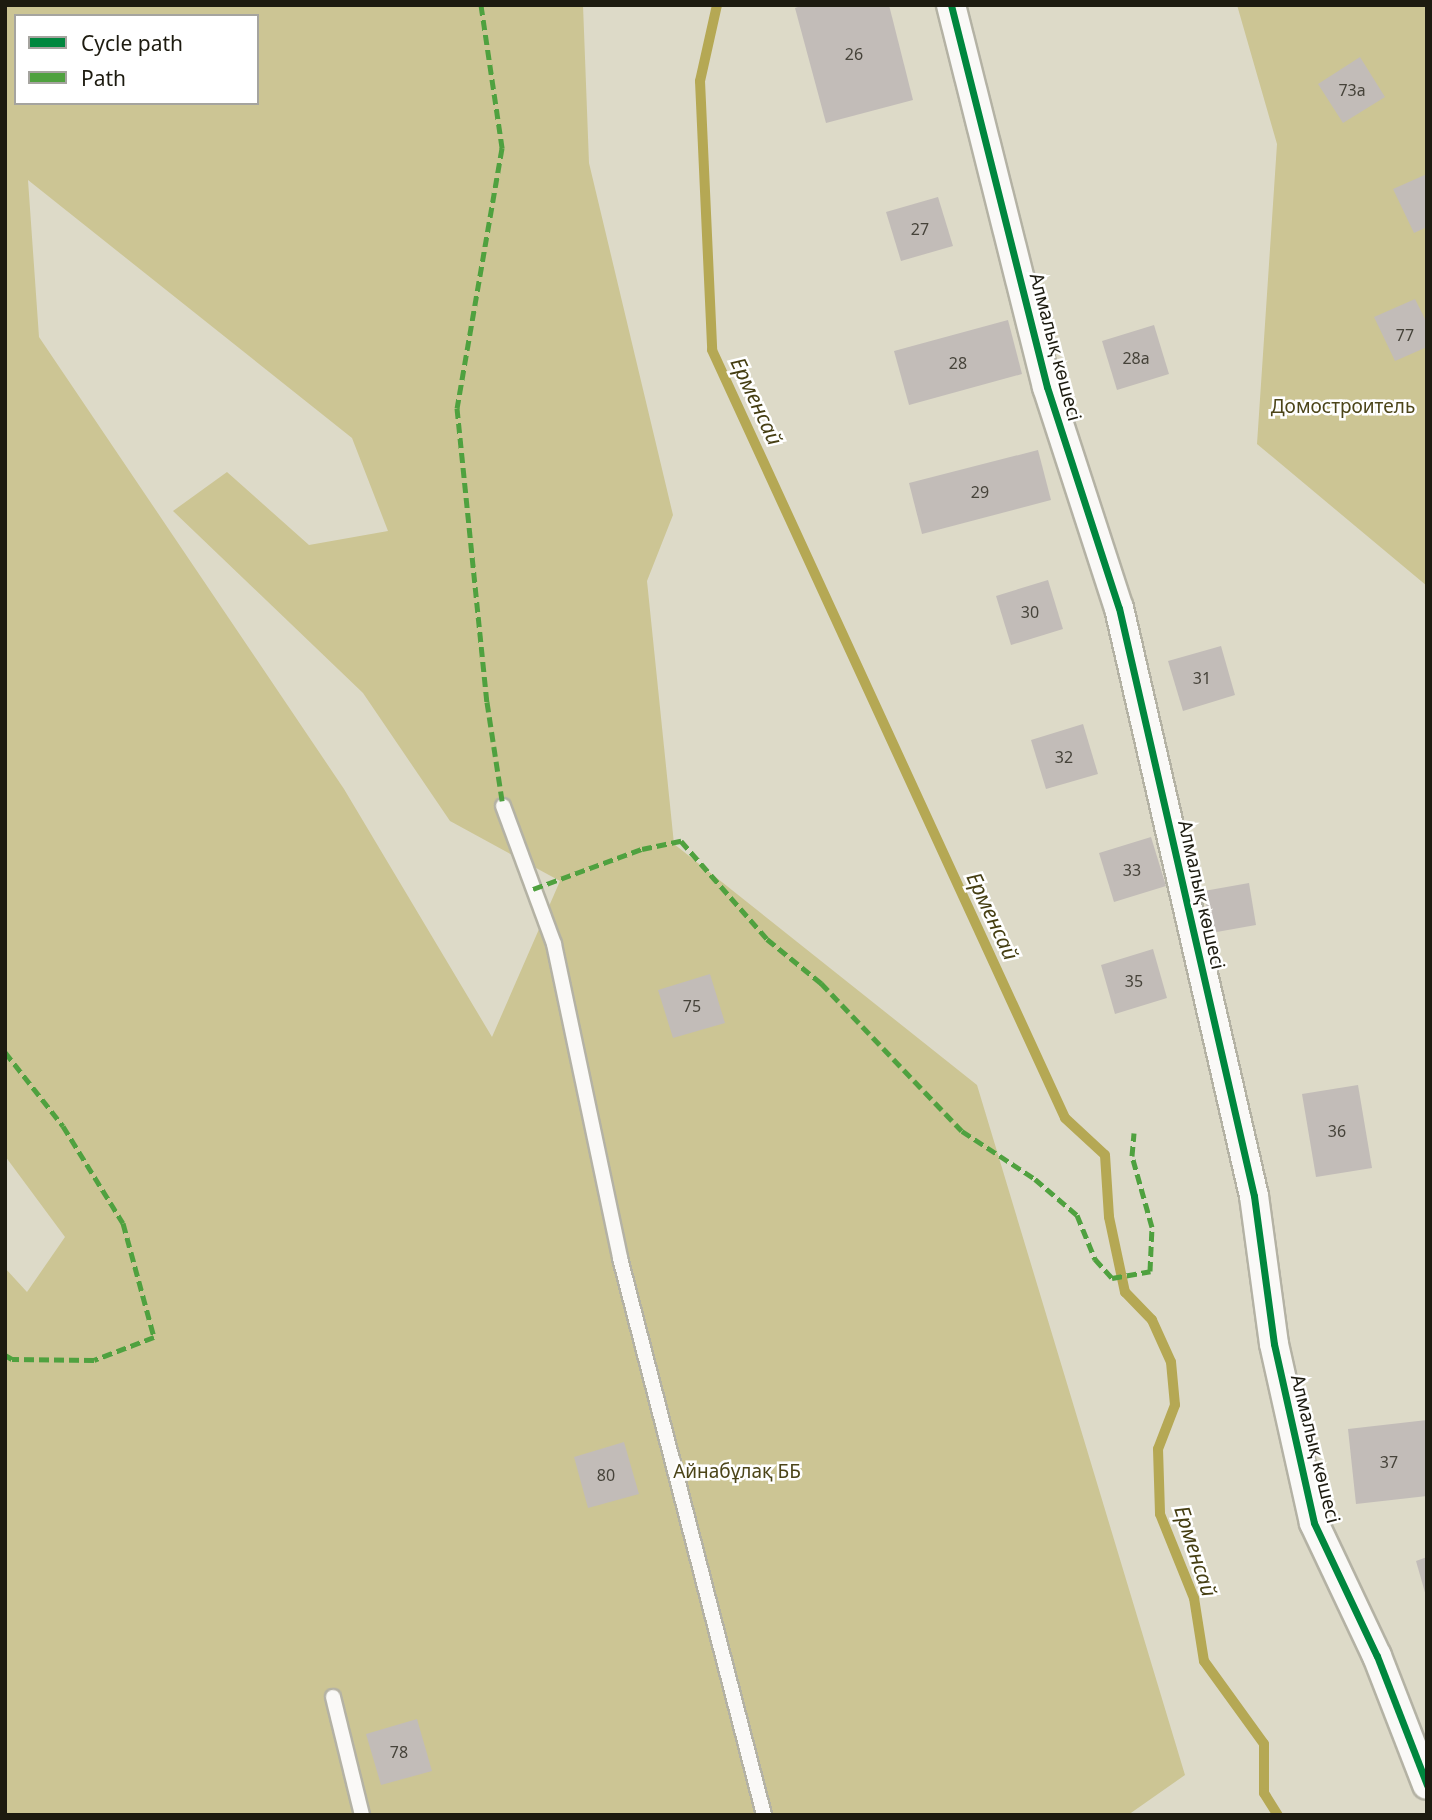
<!DOCTYPE html>
<html>
<head>
<meta charset="utf-8">
<style>
  body { margin:0 }
  #map { position:relative; width:1432px; height:1820px; overflow:hidden; background:#dddac8; font-family:"Noto Sans",sans-serif }
  div>[style] { position:absolute }
  [style*='--x'] { left:calc(var(--x)*1px); top:calc(var(--y)*1px); width:calc(var(--w)*1px); rotate:calc(var(--a)*1deg) }
  .green>* { inset:0; background:#ccc594 }
  .stream>* { height:10px; margin:-5px; padding:0 5px; transform-origin:5px; border-radius:5px; background:#b5a854 }
  .building>* { inset:0; background:#c2bcb8 }
  .roads { filter:drop-shadow(2px 0 #b4b2a4) drop-shadow(-2px 0 #b4b2a4) drop-shadow(0 2px #b4b2a4) drop-shadow(0 -2px #b4b2a4) }
  .lane>* { height:14px; margin:-7px; padding:0 7px; transform-origin:7px; border-radius:7px; background:#faf9f7 }
  .street>* { height:28px; margin:-14px; padding:0 14px; transform-origin:14px; border-radius:14px; background:#faf9f7 }
  .quiet>* { height:5px; margin-top:-2.5px; transform-origin:0; background:repeating-linear-gradient(90deg,#4fa13f 0 10px,transparent 0 15px) }
  .cycleway>* { height:7px; margin:-3.5px; padding:0 3.5px; transform-origin:3.5px; border-radius:3.5px; background:#00873e }
  span { translate:-50% -50%; white-space:nowrap; text-align:center; line-height:1.15; -webkit-text-stroke:5px #fff; paint-order:stroke }
  .number-label { font-size:16px; color:#46433a }
  .number-label span { -webkit-text-stroke-width:0 }
  .street-label { font-size:19px; color:#1d1b10 }
  .park-label { font-size:19px; color:#4c4519 }
  .water-label { font-size:21px; color:#453e12; font-style:italic }
  .frame { position:absolute; inset:0; border:7px solid #1d1b10; pointer-events:none }
  .legend { position:absolute; left:14px; top:14px; width:245px; height:91px; box-sizing:border-box; background:#fff; border:2px solid #a5a49f; margin:0; padding:9px 12px; list-style:none; font-size:21px; color:#1d1b10 }
  .legend li { display:flex; align-items:center; gap:14px; height:35px }
  .legend b { width:35px; border:2px solid #a5a49f }
</style>
</head>
<body>
<div id="map">
  <div class="green">
    <div style="clip-path:polygon(evenodd,5px 5px,583px 5px,589px 163px,673px 515px,647px 581px,674px 844px,977px 1085px,1185px 1775px,1128px 1815px,5px 1815px,5px 1268px,27px 1292px,65px 1237px,5px 1156px,5px 5px,16px 16px,257px 16px,257px 103px,16px 103px,16px 16px,5px 5px,28px 180px,352px 438px,388px 531px,309px 545px,227px 472px,173px 511px,363px 693px,450px 821px,560px 881px,492px 1037px,344px 789px,39px 337px,28px 180px)"></div>
    <div style="clip-path:polygon(1237px 5px,1427px 5px,1427px 586px,1257px 444px,1277px 144px)"></div>
  </div>
  <div class="stream">
    <div style="--x:717;--y:5;--w:78;--a:102.6"></div>
    <div style="--x:700;--y:81;--w:269;--a:87.4"></div>
    <div style="--x:712;--y:350;--w:845;--a:65.31"></div>
    <div style="--x:1065;--y:1118;--w:54;--a:42.8"></div>
    <div style="--x:1105;--y:1155;--w:62;--a:86.3"></div>
    <div style="--x:1109;--y:1217;--w:77;--a:78"></div>
    <div style="--x:1125;--y:1292;--w:39;--a:46"></div>
    <div style="--x:1152;--y:1320;--w:46;--a:65.7"></div>
    <div style="--x:1171;--y:1362;--w:43;--a:84.7"></div>
    <div style="--x:1175;--y:1405;--w:47;--a:111.1"></div>
    <div style="--x:1158;--y:1449;--w:65;--a:88.2"></div>
    <div style="--x:1160;--y:1514;--w:91;--a:68"></div>
    <div style="--x:1194;--y:1598;--w:64;--a:81"></div>
    <div style="--x:1204;--y:1661;--w:102;--a:54.1"></div>
    <div style="--x:1264;--y:1744;--w:49;--a:90"></div>
    <div style="--x:1264;--y:1793;--w:26;--a:58"></div>
  </div>
  <div class="building">
    <div style="clip-path:polygon(804px 5px,889px 5px,913px 100px,826px 123px,795px 8px)"></div>
    <div style="clip-path:polygon(1360px 57px,1385px 97px,1343px 123px,1318px 84px)"></div>
    <div style="clip-path:polygon(1427px 174px,1427px 227px,1414px 233px,1393px 189px)"></div>
    <div style="clip-path:polygon(938px 197px,953px 246px,901px 261px,886px 212px)"></div>
    <div style="clip-path:polygon(1415px 299px,1427px 323px,1427px 347px,1395px 361px,1374px 317px)"></div>
    <div style="clip-path:polygon(1008px 320px,1022px 374px,909px 405px,894px 351px)"></div>
    <div style="clip-path:polygon(1154px 325px,1169px 374px,1117px 390px,1102px 341px)"></div>
    <div style="clip-path:polygon(1038px 450px,1051px 500px,922px 534px,909px 483px)"></div>
    <div style="clip-path:polygon(1048px 580px,1063px 629px,1011px 645px,996px 596px)"></div>
    <div style="clip-path:polygon(1221px 646px,1235px 695px,1183px 711px,1168px 661px)"></div>
    <div style="clip-path:polygon(1083px 724px,1098px 774px,1046px 789px,1031px 740px)"></div>
    <div style="clip-path:polygon(1151px 837px,1166px 886px,1114px 902px,1099px 853px)"></div>
    <div style="clip-path:polygon(1249px 883px,1256px 925px,1211px 933px,1204px 891px)"></div>
    <div style="clip-path:polygon(1153px 949px,1167px 998px,1115px 1014px,1101px 965px)"></div>
    <div style="clip-path:polygon(710px 974px,725px 1023px,673px 1038px,658px 990px)"></div>
    <div style="clip-path:polygon(1358px 1085px,1372px 1168px,1316px 1177px,1302px 1094px)"></div>
    <div style="clip-path:polygon(1427px 1420px,1427px 1496px,1356px 1504px,1348px 1429px)"></div>
    <div style="clip-path:polygon(624px 1442px,639px 1494px,588px 1508px,574px 1457px)"></div>
    <div style="clip-path:polygon(1427px 1557px,1427px 1595px,1426px 1596px,1416px 1561px)"></div>
    <div style="clip-path:polygon(417px 1719px,432px 1771px,381px 1785px,366px 1734px)"></div>
  </div>
  <div class="roads">
    <div class="lane">
      <div style="--x:503;--y:806;--w:147;--a:69.7"></div>
      <div style="--x:554;--y:944;--w:321;--a:78.1"></div>
      <div style="--x:620;--y:1258;--w:575;--a:75.5"></div>
      <div style="--x:333;--y:1697;--w:122;--a:76.2"></div>
    </div>
    <div class="street">
      <div style="--x:951;--y:5;--w:394;--a:75.9"></div>
      <div style="--x:1047;--y:387;--w:232;--a:72"></div>
      <div style="--x:1119;--y:608;--w:603;--a:77.07"></div>
      <div style="--x:1254;--y:1196;--w:149;--a:82.3"></div>
      <div style="--x:1274;--y:1344;--w:183;--a:77.4"></div>
      <div style="--x:1314;--y:1523;--w:147;--a:64.7"></div>
      <div style="--x:1377;--y:1656;--w:138;--a:68.8"></div>
    </div>
  </div>
  <div class="quiet">
    <div style="--x:481;--y:5;--w:145;--a:81.6"></div>
    <div style="--x:502;--y:148;--w:264;--a:99.8"></div>
    <div style="--x:457;--y:408;--w:296;--a:84.2"></div>
    <div style="--x:487;--y:702;--w:105;--a:81.3"></div>
    <div style="--x:533;--y:889;--w:116;--a:-20.2"></div>
    <div style="--x:642;--y:849;--w:40;--a:-12"></div>
    <div style="--x:681;--y:841;--w:130;--a:48.7"></div>
    <div style="--x:767;--y:939;--w:70;--a:39.2"></div>
    <div style="--x:821;--y:983;--w:204;--a:46.4"></div>
    <div style="--x:962;--y:1131;--w:87;--a:33.3"></div>
    <div style="--x:1035;--y:1179;--w:55;--a:40.6"></div>
    <div style="--x:1077;--y:1215;--w:48;--a:67.8"></div>
    <div style="--x:1095;--y:1259;--w:25;--a:48"></div>
    <div style="--x:1112;--y:1278;--w:39;--a:-10"></div>
    <div style="--x:1150;--y:1271;--w:44;--a:-87.4"></div>
    <div style="--x:1152;--y:1227;--w:74;--a:-105.7"></div>
    <div style="--x:1132;--y:1156;--w:23;--a:-85"></div>
    <div style="--x:5;--y:1052;--w:94;--a:51.9"></div>
    <div style="--x:63;--y:1126;--w:114;--a:58.3"></div>
    <div style="--x:123;--y:1223;--w:118;--a:74.8"></div>
    <div style="--x:154;--y:1337;--w:64;--a:159"></div>
    <div style="--x:94;--y:1360;--w:82;--a:-179.3"></div>
    <div style="--x:12;--y:1359;--w:8;--a:-150"></div>
  </div>
  <div class="cycleway">
    <div style="--x:951;--y:5;--w:394;--a:75.9"></div>
    <div style="--x:1047;--y:387;--w:232;--a:72"></div>
    <div style="--x:1119;--y:608;--w:603;--a:77.07"></div>
    <div style="--x:1254;--y:1196;--w:149;--a:82.3"></div>
    <div style="--x:1274;--y:1344;--w:183;--a:77.4"></div>
    <div style="--x:1314;--y:1523;--w:147;--a:64.7"></div>
    <div style="--x:1377;--y:1656;--w:138;--a:68.8"></div>
  </div>
  <div class="number-label">
    <span style="left:854px;top:54px">26</span>
    <span style="left:1352px;top:90px">73а</span>
    <span style="left:920px;top:229px">27</span>
    <span style="left:1405px;top:335px">77</span>
    <span style="left:1136px;top:358px">28а</span>
    <span style="left:958px;top:363px">28</span>
    <span style="left:980px;top:492px">29</span>
    <span style="left:1030px;top:612px">30</span>
    <span style="left:1202px;top:678px">31</span>
    <span style="left:1064px;top:757px">32</span>
    <span style="left:1132px;top:870px">33</span>
    <span style="left:1134px;top:981px">35</span>
    <span style="left:692px;top:1006px">75</span>
    <span style="left:1337px;top:1131px">36</span>
    <span style="left:1389px;top:1462px">37</span>
    <span style="left:606px;top:1475px">80</span>
    <span style="left:399px;top:1752px">78</span>
  </div>
  <div class="street-label">
    <span style="left:1055px;top:347px;rotate:75deg">Алмалық көшесі</span>
    <span style="left:1201px;top:895px;rotate:77deg">Алмалық көшесі</span>
    <span style="left:1315px;top:1449px;rotate:76deg">Алмалық көшесі</span>
  </div>
  <div class="park-label">
    <span style="left:1343px;top:407px">Домостроитель</span>
    <span style="left:737px;top:1472px">Айнабұлақ ББ</span>
  </div>
  <div class="water-label">
    <span style="left:757px;top:401px;rotate:65deg">Ерменсай</span>
    <span style="left:993px;top:916px;rotate:65deg">Ерменсай</span>
    <span style="left:1196px;top:1551px;rotate:72deg">Ерменсай</span>
  </div>
  <div class="frame"></div>
  <ul class="legend">
  <li><b style="height:9px;background:#00873e"></b>Cycle path</li>
  <li><b style="height:9px;background:#4fa13f"></b>Path</li>
  </ul>
</div>
</body>
</html>
